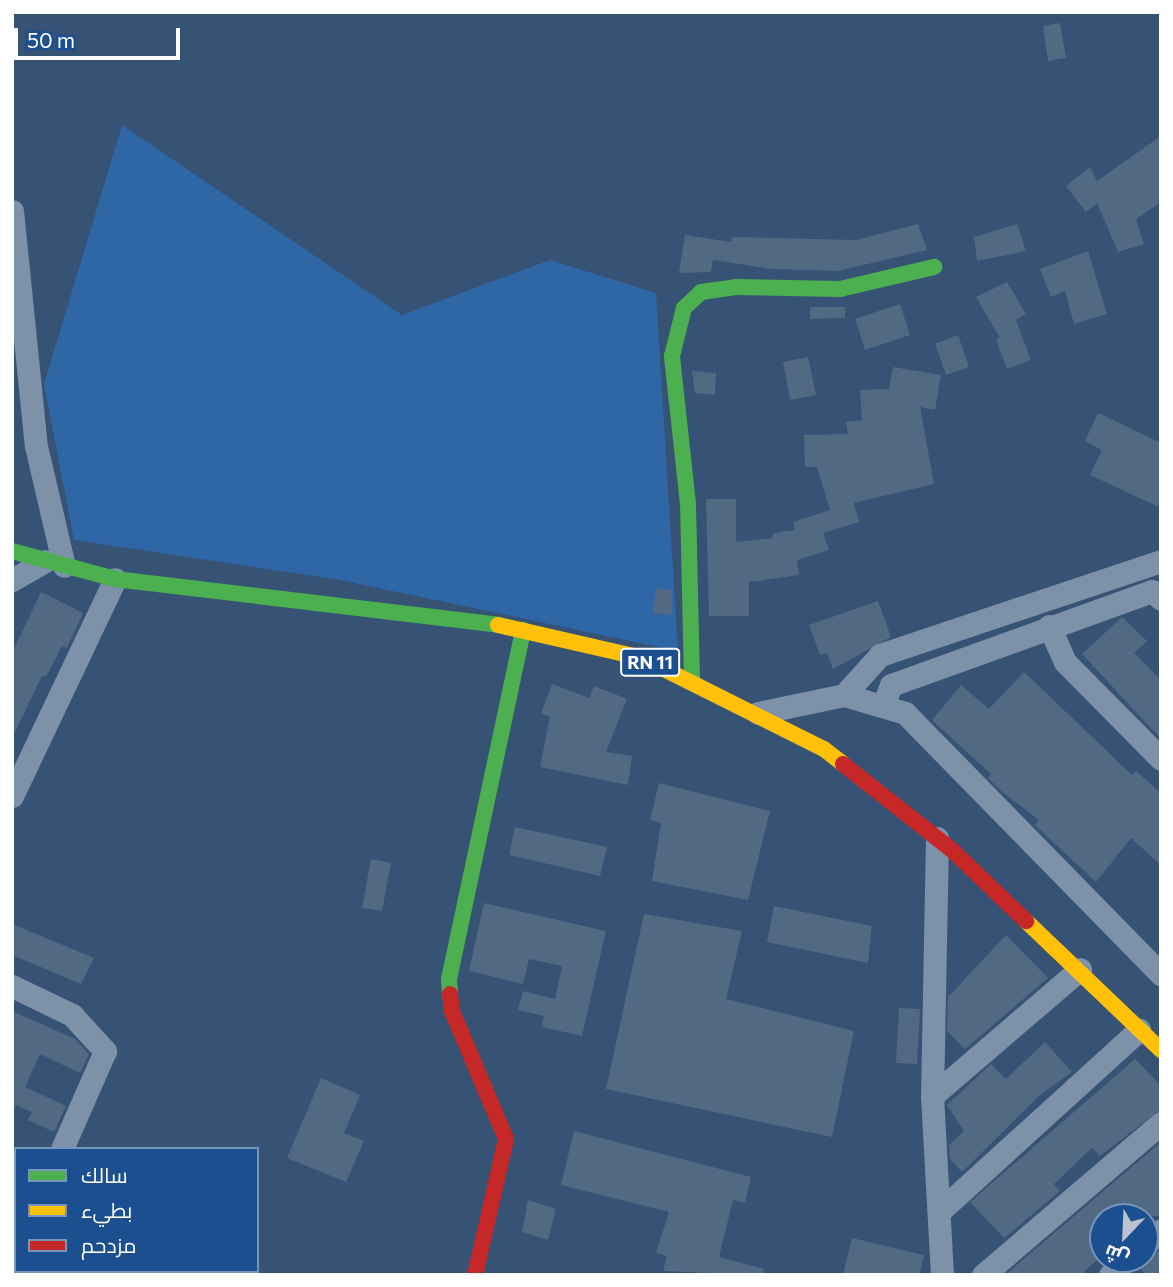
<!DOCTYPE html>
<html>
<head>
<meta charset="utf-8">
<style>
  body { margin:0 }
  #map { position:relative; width:1173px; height:1287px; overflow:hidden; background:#365274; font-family:Commissioner,Cairo,sans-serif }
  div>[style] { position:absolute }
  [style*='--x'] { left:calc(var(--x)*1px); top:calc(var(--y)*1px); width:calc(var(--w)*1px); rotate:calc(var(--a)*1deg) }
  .green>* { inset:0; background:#2f66a5 }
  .building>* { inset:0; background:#526984 }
  .street>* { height:23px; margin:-11.5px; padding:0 11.5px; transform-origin:11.5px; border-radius:11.5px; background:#7d92a8 }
  .fast>* { height:16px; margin:-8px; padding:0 8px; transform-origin:8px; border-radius:8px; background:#4caf50 }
  .slow>* { height:16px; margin:-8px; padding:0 8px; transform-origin:8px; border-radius:8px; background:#ffc107 }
  .jam>* { height:16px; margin:-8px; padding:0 8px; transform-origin:8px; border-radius:8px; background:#c62828 }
  span { translate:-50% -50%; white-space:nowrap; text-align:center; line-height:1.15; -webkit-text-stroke:5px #1b4f8f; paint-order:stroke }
  .shield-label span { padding:2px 5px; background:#1b4f8f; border:2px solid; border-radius:5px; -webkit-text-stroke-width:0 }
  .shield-label { font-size:18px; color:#fff; font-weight:700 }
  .frame { position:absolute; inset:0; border:14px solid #fff; pointer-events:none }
  .legend { position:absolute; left:14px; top:1147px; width:245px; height:126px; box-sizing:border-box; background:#1b4f8f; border:2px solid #7695bc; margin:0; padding:9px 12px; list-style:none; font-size:21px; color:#fff }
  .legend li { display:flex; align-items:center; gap:14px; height:35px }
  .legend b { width:35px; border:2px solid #7695bc }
  .north { position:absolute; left:1089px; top:1203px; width:70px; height:70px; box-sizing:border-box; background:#1b4f8f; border:2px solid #7695bc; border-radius:50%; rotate:203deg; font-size:19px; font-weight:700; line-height:28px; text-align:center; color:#fff }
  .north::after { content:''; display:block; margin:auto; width:24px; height:32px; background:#b9c2ce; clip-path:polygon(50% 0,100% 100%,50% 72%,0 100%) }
  .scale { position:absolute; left:14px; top:28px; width:166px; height:32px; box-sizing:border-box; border:4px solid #fff; border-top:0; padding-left:9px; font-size:21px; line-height:24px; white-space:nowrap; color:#fff; -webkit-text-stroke:5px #1b4f8f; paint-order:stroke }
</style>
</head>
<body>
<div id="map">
  <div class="green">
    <div style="clip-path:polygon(122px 125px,402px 315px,550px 260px,656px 293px,678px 651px,340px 580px,74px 540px,44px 384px)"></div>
  </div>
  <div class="building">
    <div style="clip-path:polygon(1060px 23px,1066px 58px,1048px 61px,1043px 26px)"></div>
    <div style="clip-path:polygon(1161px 136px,1161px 202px,1136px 219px,1144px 244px,1118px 252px,1097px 203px,1086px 212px,1066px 186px,1090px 167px,1097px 181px)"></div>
    <div style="clip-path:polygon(918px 224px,927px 250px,838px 271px,772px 269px,713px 260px,711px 272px,679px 273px,685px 235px,731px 242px,732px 237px,856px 240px)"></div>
    <div style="clip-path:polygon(1017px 224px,1026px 251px,977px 261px,974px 237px)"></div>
    <div style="clip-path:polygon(1088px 251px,1107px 314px,1074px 324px,1065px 291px,1051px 297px,1040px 269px)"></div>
    <div style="clip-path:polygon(1007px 282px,1026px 314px,1016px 320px,1031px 360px,1007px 369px,996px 339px,1000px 338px,976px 297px)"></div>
    <div style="clip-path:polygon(900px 304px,910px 335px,865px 350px,855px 319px)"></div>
    <div style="clip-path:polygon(810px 307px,845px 307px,845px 318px,810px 319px)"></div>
    <div style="clip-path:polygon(958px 335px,969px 367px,946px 375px,935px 344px)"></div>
    <div style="clip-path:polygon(808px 357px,816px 395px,790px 400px,783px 362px)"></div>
    <div style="clip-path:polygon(893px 367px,941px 375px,935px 410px,920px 407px,934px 484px,854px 503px,859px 522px,823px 533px,829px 550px,797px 560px,799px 575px,749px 582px,749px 616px,709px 616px,706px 499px,736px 499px,736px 542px,773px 538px,773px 533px,795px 530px,793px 522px,830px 510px,817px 467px,805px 467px,804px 435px,848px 434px,846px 422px,862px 420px,860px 390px,889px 389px)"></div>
    <div style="clip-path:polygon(692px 371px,716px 373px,715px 395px,695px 393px)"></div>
    <div style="clip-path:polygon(1098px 413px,1161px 443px,1161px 508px,1090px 475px,1102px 450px,1085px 441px)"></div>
    <div style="clip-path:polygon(656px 588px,672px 590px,672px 615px,653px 613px)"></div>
    <div style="clip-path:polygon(41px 592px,83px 613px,67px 648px,62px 646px,46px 677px,42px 676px,12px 738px,12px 653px)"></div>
    <div style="clip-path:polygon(878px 601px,891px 637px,833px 669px,827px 653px,820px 655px,809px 625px)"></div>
    <div style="clip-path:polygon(1122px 617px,1147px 641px,1134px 653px,1161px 680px,1161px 739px,1082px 654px)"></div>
    <div style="clip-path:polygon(1024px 672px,1132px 775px,1136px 771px,1161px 793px,1161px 865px,1131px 838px,1096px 882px,1035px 825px,1039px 820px,1001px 791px,988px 778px,991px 774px,932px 720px,961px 685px,989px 709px)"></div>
    <div style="clip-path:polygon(552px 684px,589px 698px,594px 686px,627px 699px,606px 752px,632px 756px,628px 785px,540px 767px,550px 717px,541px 713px)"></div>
    <div style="clip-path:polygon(659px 783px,770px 811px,748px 900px,652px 881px,661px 823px,650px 820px)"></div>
    <div style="clip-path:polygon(515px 827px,607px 847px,600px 876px,509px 855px)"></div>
    <div style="clip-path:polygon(371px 859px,391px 863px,382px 911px,362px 908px)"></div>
    <div style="clip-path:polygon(484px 903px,606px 931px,582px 1036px,542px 1027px,544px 1016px,518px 1010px,523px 991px,555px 999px,562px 966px,529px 959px,523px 984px,469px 971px)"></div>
    <div style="clip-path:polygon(774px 906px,872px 926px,868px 963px,767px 942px)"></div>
    <div style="clip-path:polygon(644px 914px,742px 931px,726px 999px,854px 1031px,832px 1137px,606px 1089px)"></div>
    <div style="clip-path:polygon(12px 924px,94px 958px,81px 984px,12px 955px)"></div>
    <div style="clip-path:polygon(1006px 935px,1048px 978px,965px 1049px,947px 1031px,948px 997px)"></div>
    <div style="clip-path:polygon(899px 1008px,920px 1009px,917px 1064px,896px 1063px)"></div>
    <div style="clip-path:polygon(12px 1011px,75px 1039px,89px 1054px,80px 1073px,40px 1054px,25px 1087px,66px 1106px,54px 1132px,28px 1120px,32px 1112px,16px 1105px,12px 1114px)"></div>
    <div style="clip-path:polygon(1045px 1042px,1072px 1072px,1040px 1095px,962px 1172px,950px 1159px,949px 1145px,964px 1131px,947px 1105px,991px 1064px,1006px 1079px)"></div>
    <div style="clip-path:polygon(1135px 1059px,1161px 1086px,1161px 1109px,1100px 1156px,1092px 1148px,1054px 1184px,1060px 1191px,1004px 1238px,970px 1202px)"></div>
    <div style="clip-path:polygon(321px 1078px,360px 1095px,344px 1133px,364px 1141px,346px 1182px,287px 1158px)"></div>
    <div style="clip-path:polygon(574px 1131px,751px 1177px,745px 1203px,733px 1200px,719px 1257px,764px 1269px,763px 1275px,663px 1271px,667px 1256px,656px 1253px,669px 1212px,561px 1185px)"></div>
    <div style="clip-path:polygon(1161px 1142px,1161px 1216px,1103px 1217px,1103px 1254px,1081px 1275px,1005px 1275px)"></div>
    <div style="clip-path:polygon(528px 1200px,556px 1209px,548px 1240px,522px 1232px)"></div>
    <div style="clip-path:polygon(852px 1238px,924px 1255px,919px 1275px,843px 1275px)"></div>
    <div style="clip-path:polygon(1161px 1249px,1161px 1275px,1146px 1275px,1139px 1267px,1142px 1260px)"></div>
  </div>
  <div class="street">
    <div style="--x:12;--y:211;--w:236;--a:84.2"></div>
    <div style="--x:36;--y:446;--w:123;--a:76.9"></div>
    <div style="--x:12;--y:580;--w:38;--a:-30"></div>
    <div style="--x:1049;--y:626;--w:39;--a:66"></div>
    <div style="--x:1065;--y:662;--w:136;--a:45.3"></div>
    <div style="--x:844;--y:695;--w:54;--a:-48"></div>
    <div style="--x:880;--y:655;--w:296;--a:-18.5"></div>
    <div style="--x:884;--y:703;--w:19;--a:-69"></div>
    <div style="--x:891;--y:685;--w:277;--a:-19.8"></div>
    <div style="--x:1152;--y:591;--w:12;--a:42"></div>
    <div style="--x:758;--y:713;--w:88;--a:-11.8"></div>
    <div style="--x:844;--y:695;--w:64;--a:16.4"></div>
    <div style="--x:905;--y:713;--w:366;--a:45.6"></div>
    <div style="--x:12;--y:796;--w:240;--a:-64.6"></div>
    <div style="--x:937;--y:838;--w:258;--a:91.1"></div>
    <div style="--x:932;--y:1096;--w:179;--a:86.8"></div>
    <div style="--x:12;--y:986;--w:67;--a:25.8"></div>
    <div style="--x:72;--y:1015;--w:49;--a:47.5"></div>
    <div style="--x:105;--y:1051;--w:107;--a:113.7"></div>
    <div style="--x:932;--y:1096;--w:195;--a:-40.6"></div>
    <div style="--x:941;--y:1210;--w:268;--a:-42.3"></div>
    <div style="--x:1145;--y:1244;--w:21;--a:-41"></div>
    <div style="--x:12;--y:1248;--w:8;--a:-60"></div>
    <div style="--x:983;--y:1275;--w:234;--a:-40.5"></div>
    <div style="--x:1110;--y:1275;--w:24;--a:-42"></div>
  </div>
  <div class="fast">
    <div style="--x:12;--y:551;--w:107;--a:15.2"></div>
    <div style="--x:115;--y:579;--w:386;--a:6.8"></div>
    <div style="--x:692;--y:680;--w:176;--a:-91.3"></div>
    <div style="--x:688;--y:504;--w:149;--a:-96.2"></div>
    <div style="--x:672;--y:356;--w:49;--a:-76"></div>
    <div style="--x:684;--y:308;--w:23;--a:-43"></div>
    <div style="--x:701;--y:292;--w:35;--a:-8"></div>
    <div style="--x:736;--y:287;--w:104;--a:1.1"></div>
    <div style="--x:840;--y:289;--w:97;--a:-13.2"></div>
    <div style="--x:450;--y:994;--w:15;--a:-94"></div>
    <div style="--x:449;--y:979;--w:357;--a:-78"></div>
  </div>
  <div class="slow">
    <div style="--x:498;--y:625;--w:148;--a:12.9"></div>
    <div style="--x:642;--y:658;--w:203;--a:26.6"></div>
    <div style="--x:824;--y:749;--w:24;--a:38"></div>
    <div style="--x:1026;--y:921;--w:187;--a:43.7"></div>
  </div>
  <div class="jam">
    <div style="--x:843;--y:764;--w:139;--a:38.3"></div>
    <div style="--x:952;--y:850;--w:103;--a:43.8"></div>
    <div style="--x:450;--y:994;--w:17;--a:83"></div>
    <div style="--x:452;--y:1011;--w:139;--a:67.1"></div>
    <div style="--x:506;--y:1139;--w:139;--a:102.8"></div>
  </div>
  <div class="shield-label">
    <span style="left:650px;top:662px">RN 11</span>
  </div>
  <div class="frame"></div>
  <ul class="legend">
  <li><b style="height:9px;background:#4caf50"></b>سالك</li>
  <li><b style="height:9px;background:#ffc107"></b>بطيء</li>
  <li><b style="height:9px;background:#c62828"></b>مزدحم</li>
  </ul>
  <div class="north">ش</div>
  <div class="scale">50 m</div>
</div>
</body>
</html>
